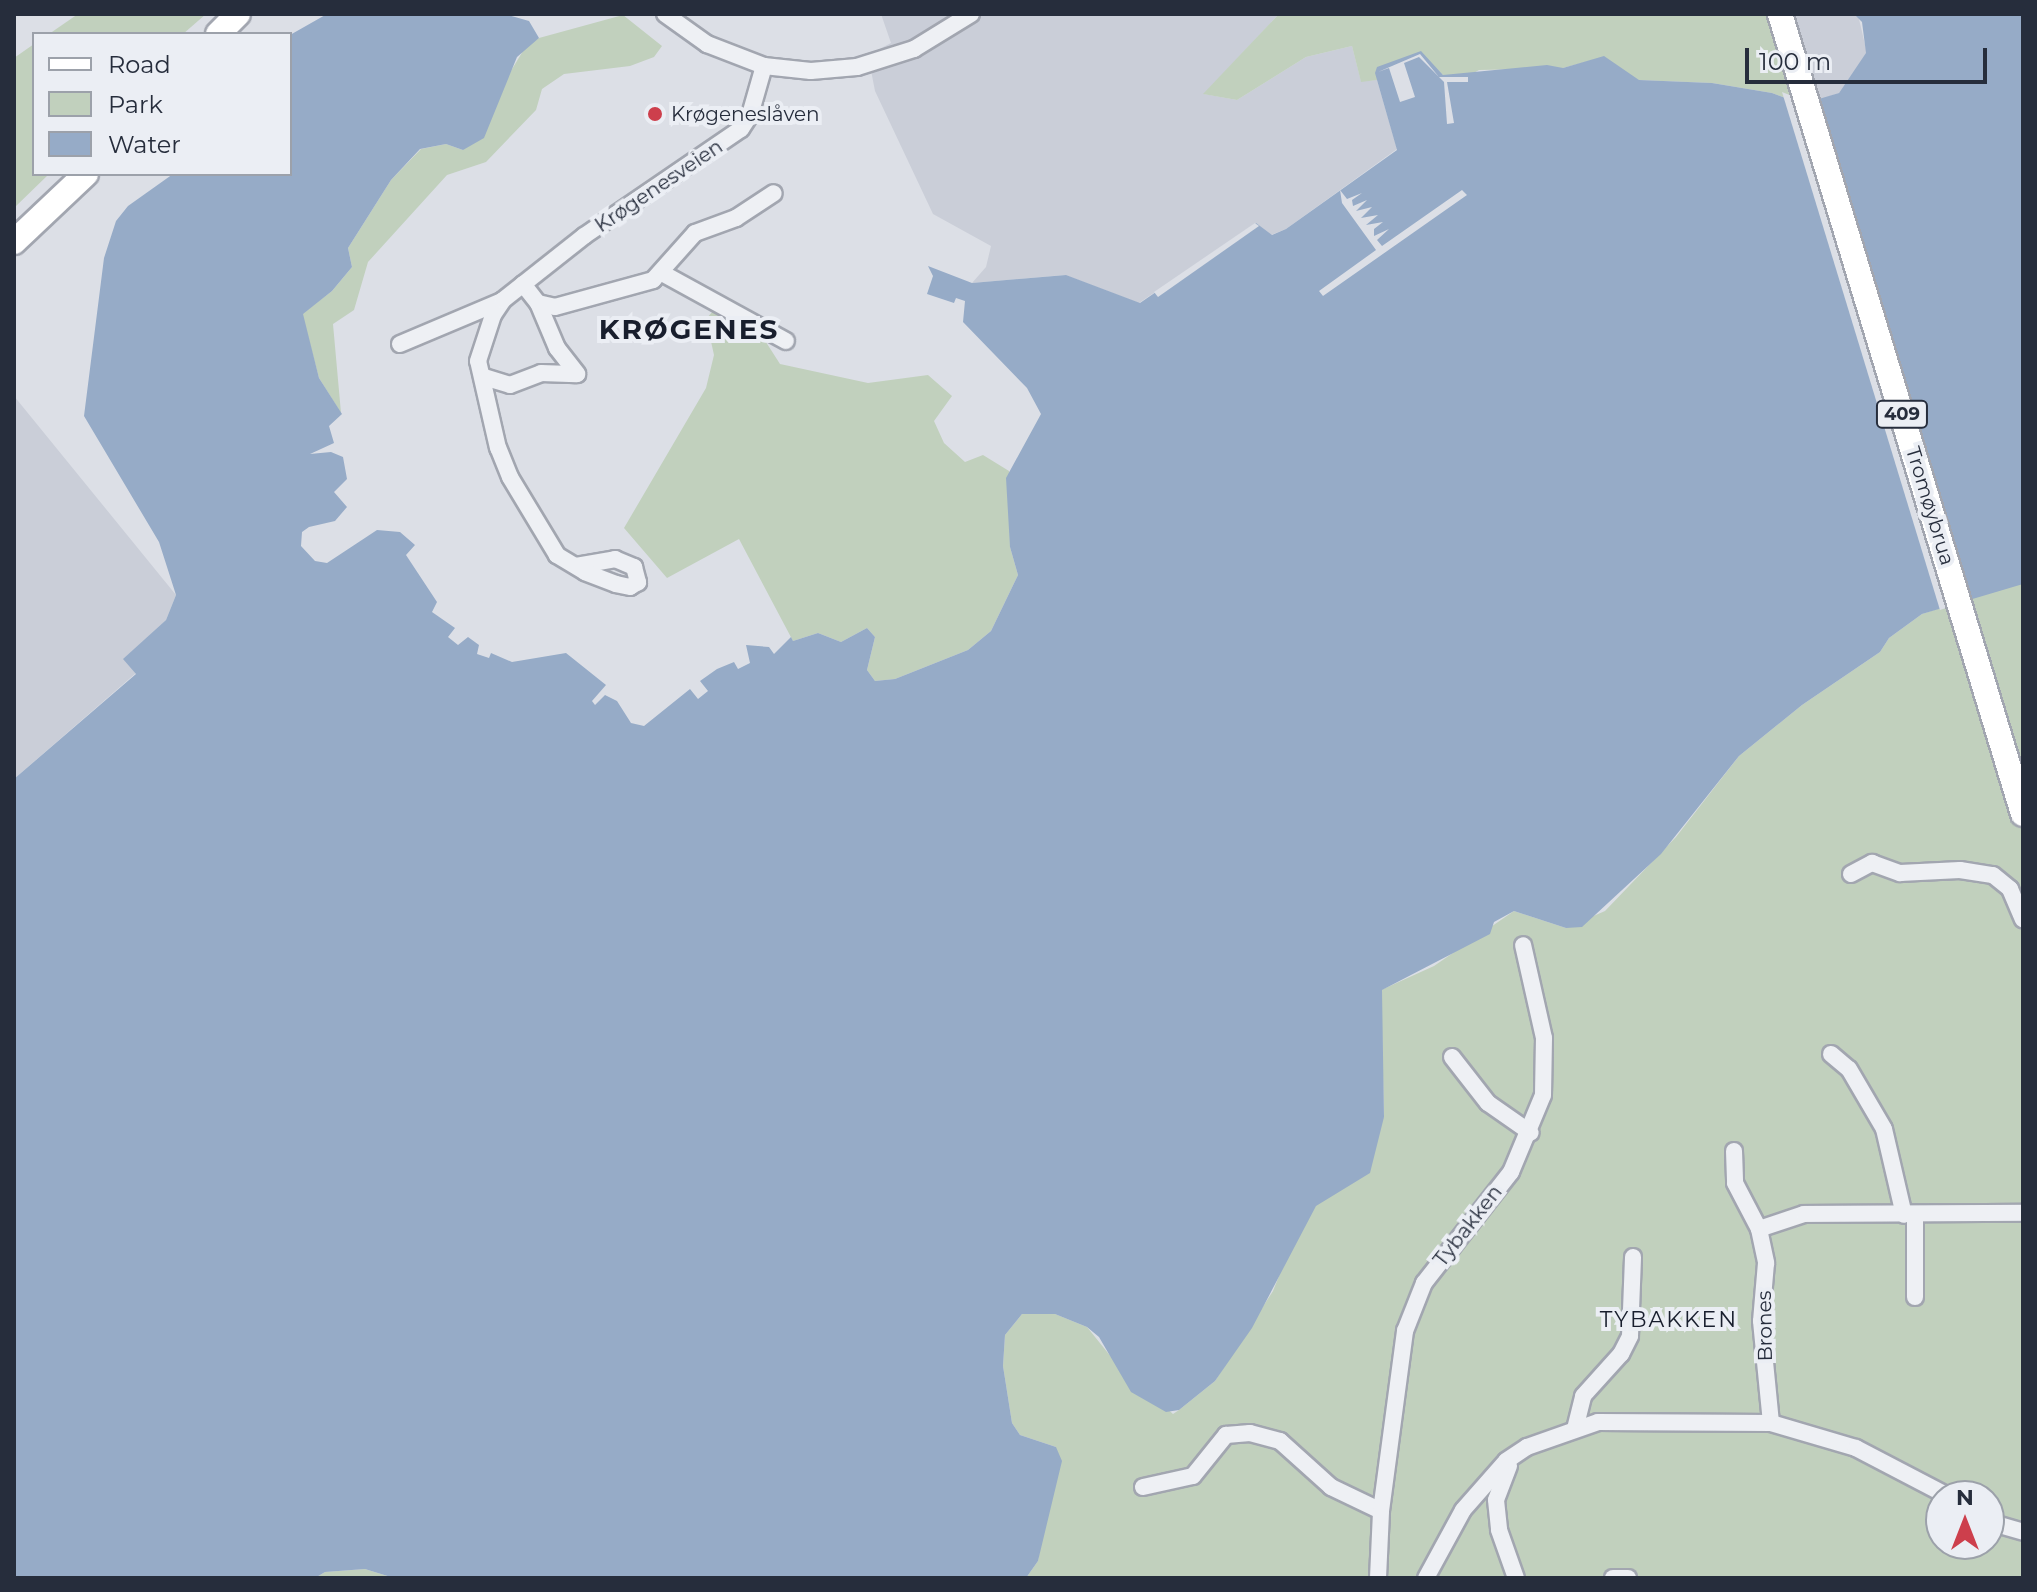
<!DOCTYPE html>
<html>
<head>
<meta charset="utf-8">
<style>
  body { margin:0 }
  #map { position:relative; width:2037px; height:1592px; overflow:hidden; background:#dcdfe6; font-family:Montserrat,sans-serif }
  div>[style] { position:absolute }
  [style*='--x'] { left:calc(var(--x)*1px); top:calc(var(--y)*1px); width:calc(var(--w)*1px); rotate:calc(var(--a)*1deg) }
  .built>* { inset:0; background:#caced8 }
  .green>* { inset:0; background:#c1d0bd }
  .water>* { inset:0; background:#96abc7 }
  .pier>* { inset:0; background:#dcdfe6 }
  .roads { filter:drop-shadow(2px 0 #a2a6b0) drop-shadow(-2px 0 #a2a6b0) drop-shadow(0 2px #a2a6b0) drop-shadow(0 -2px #a2a6b0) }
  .street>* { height:16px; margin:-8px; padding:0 8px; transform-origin:8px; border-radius:8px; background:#eef0f4 }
  .primary>* { height:24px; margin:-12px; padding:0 12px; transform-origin:12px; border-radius:12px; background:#fff }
  .dots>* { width:22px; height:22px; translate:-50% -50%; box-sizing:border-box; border:4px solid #ebeef4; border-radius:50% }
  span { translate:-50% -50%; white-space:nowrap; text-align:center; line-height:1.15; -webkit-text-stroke:8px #ebeef4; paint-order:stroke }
  .shield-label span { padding:2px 6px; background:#ebeef4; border:2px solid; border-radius:6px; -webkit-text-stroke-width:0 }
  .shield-label { font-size:18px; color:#262d3c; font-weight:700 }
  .poi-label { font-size:20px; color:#262d3c }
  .left { translate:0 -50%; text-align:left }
  .street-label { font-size:20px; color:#262d3c }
  .neighbourhood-label { font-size:22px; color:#181e2d; letter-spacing:2px }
  .district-label { font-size:28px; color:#181e2d; font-weight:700; letter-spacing:2px }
  .frame { position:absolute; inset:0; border:16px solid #262d3c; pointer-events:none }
  .legend { position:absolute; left:32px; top:32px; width:260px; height:144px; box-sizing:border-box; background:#ebeef4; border:2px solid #9ca1aa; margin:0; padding:10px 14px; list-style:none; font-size:24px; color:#262d3c }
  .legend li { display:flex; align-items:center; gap:16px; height:40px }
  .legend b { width:40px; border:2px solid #9ca1aa }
  .north { position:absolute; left:1925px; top:1480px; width:80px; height:80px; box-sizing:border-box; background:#ebeef4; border:2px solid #9ca1aa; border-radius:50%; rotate:0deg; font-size:22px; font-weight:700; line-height:32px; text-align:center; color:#262d3c }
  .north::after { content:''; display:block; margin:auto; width:28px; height:36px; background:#cd3f4c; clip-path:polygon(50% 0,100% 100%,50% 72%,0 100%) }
  .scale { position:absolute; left:1745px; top:48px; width:242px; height:36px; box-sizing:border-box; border:4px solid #262d3c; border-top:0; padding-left:10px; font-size:24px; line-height:28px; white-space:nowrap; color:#262d3c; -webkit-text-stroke:6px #ebeef4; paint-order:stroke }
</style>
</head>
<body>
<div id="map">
  <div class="built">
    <div style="clip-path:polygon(881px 14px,1279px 14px,1204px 94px,1237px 100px,1306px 57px,1352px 46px,1361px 81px,1377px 80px,1397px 149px,1286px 229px,1271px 235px,1255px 224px,1139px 303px,1065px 275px,972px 283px,986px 267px,991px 246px,933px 214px,875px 91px,868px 55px,891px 43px)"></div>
    <div style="clip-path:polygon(1775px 14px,1858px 15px,1867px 53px,1839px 93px,1807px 104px)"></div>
    <div style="clip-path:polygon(14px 396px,176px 595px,166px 620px,124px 659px,136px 673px,14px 779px)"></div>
  </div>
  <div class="green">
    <div style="clip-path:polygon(78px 14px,206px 14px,183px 34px,49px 34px)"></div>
    <div style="clip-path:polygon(1279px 14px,1775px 14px,1802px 104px,1772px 93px,1712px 83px,1638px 80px,1604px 57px,1563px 68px,1479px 70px,1468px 76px,1443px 75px,1427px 60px,1377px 68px,1377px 80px,1361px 82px,1352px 46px,1306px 57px,1237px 100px,1203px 94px)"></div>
    <div style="clip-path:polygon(623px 15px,662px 46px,654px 57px,630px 66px,564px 74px,542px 89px,536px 110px,486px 162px,447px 175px,368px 262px,354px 310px,333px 324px,341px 413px,319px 378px,302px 314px,332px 291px,352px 267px,348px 248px,391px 180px,421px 149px,446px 144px,463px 150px,526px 46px,539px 38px)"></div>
    <div style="clip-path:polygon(34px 44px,34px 174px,49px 174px,14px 208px,14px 58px)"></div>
    <div style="clip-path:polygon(714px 310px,764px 339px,780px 364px,868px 383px,928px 375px,952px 396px,934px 421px,944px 443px,965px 462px,983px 455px,1009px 471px,1010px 547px,1018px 575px,991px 631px,968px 650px,895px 679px,875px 681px,867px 670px,875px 637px,867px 628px,841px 642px,818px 633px,793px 641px,739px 539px,667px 578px,624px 528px,706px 388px,714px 355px,706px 319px)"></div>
    <div style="clip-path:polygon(evenodd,2016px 583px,2023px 584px,2023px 1578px,1026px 1578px,1038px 1561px,1056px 1447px,1020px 1435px,1012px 1423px,1003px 1366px,1005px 1335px,1022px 1314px,1055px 1314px,1087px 1327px,1116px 1363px,1173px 1414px,1179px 1410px,1215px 1381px,1273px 1291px,1289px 1251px,1315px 1206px,1384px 1117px,1381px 990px,1434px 966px,1514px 911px,1566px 928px,1605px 911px,1676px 837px,1739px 756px,1802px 705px,1880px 652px,1889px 638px,1922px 614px,2016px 583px,1941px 1496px,1989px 1496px,1989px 1544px,1941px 1544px,1941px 1496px)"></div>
    <div style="clip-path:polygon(365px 1569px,394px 1578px,315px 1578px,325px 1572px)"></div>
  </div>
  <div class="water">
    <div style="clip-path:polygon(327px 14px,505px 14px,529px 21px,539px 38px,517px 57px,484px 138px,463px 150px,446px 144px,420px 149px,391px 180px,348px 248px,352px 267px,332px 291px,303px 314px,319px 378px,342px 414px,329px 426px,334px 443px,310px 454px,331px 452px,343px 457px,347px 479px,334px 492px,347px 507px,335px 521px,309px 527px,302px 532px,301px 546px,315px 561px,327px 563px,377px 530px,400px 532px,415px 545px,406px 555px,437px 602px,432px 612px,455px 628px,448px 637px,458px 645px,468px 637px,479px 645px,477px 654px,489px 658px,491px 653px,512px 662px,566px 653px,606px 685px,592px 701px,595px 705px,605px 695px,617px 701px,631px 723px,644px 726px,690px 689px,698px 699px,708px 691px,700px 681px,717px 669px,734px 662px,738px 669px,750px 663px,746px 645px,769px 647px,774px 654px,791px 637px,793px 641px,818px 633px,841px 642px,867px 628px,875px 637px,867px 670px,875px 681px,895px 679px,968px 650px,991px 631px,1018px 575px,1010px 547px,1006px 478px,1041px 414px,1027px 388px,963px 322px,965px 301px,956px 298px,954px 303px,927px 294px,933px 276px,928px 266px,972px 283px,1066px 275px,1140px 303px,1256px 223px,1272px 235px,1286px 229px,1397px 150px,1375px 73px,1377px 67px,1421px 51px,1443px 75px,1547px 65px,1563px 68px,1604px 56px,1639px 80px,1712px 83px,1772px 93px,1802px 104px,1839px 93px,1866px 53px,1862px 22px,1854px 14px,2023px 14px,2023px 584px,1922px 614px,1889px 638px,1880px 652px,1802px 705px,1739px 756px,1661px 854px,1582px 927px,1566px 928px,1514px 911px,1494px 922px,1490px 934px,1382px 990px,1384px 1117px,1370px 1173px,1316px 1206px,1252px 1328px,1215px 1381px,1179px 1410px,1166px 1412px,1131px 1392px,1099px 1337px,1087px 1327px,1055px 1314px,1022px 1314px,1005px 1335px,1003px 1366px,1012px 1423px,1020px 1435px,1056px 1447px,1062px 1461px,1038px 1561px,1026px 1578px,394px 1578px,365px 1569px,325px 1572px,315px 1578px,14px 1578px,14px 779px,136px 674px,123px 659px,166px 620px,176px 595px,159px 542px,84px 416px,104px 258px,116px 221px,128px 206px,173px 174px,290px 174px,290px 35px)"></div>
  </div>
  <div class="pier">
    <div style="clip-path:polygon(1420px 54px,1439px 77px,1468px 77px,1468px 82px,1447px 82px,1454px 123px,1447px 124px,1444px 82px,1419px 57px,1404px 63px,1415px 97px,1400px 102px,1389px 68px,1378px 72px)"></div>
    <div style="clip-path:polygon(1782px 92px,1802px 100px,1968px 601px,1940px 610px)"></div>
    <div style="clip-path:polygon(1340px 190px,1347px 199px,1362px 193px,1352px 200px,1353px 206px,1367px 200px,1356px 211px,1372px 207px,1361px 218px,1378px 215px,1366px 225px,1383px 222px,1374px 229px,1374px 236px,1389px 229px,1377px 240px,1382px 246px,1462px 190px,1467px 195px,1323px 296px,1319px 291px,1376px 250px,1342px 203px)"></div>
    <div style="clip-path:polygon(1255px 223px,1259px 226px,1158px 297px,1154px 292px)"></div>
  </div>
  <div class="roads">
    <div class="street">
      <div style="--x:665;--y:14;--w:52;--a:35.5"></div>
      <div style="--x:707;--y:44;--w:61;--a:21.1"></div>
      <div style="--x:764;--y:66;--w:47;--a:6.1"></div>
      <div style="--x:811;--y:71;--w:46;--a:-5"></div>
      <div style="--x:857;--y:67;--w:60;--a:-17.5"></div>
      <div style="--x:914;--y:49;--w:67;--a:-31.6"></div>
      <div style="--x:664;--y:274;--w:139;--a:28.8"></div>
      <div style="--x:523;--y:284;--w:24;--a:52"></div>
      <div style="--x:538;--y:303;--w:17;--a:13"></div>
      <div style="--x:555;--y:307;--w:102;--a:-15.4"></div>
      <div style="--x:653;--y:280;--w:63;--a:-48.2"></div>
      <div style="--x:695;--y:233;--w:44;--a:-20.1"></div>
      <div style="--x:736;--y:218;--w:45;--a:-33.3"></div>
      <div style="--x:538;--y:303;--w:49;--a:67.1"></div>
      <div style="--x:557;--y:348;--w:33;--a:52"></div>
      <div style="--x:400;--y:344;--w:111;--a:-22.9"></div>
      <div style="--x:484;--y:377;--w:27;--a:17"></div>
      <div style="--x:510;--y:385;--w:33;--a:-21"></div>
      <div style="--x:541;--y:373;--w:36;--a:2"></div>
      <div style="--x:576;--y:566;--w:40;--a:-10"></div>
      <div style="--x:615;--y:559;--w:21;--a:23"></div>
      <div style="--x:634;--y:567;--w:16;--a:75"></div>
      <div style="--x:638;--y:582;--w:9;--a:148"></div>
      <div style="--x:630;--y:587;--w:14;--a:-168"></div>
      <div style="--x:616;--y:584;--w:33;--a:-159"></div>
      <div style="--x:585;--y:572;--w:33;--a:-149"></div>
      <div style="--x:557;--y:555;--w:91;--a:-121.1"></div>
      <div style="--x:510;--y:477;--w:31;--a:-112"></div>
      <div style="--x:498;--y:448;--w:89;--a:-102.9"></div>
      <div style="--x:478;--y:361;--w:48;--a:-71.9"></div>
      <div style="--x:493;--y:315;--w:18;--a:-56"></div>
      <div style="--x:503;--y:300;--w:103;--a:-38.3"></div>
      <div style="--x:584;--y:236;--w:190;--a:-34.3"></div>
      <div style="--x:741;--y:129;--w:17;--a:-57"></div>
      <div style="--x:750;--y:115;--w:51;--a:-74.1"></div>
      <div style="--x:1851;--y:874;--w:24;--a:-28"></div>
      <div style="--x:1872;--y:863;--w:30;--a:20"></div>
      <div style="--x:1900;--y:873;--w:60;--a:-2.9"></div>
      <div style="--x:1960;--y:870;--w:33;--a:9"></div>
      <div style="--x:1993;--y:875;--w:22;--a:39"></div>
      <div style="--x:2010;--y:889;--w:33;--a:67"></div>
      <div style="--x:1831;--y:1054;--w:23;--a:40"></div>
      <div style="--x:1849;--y:1069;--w:69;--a:59.7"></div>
      <div style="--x:1884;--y:1129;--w:88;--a:76.9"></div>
      <div style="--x:1452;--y:1057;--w:58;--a:52"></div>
      <div style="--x:1488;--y:1103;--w:52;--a:34.9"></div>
      <div style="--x:1734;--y:1151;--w:32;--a:88"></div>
      <div style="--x:1735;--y:1183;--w:52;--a:62.4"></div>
      <div style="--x:1759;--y:1229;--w:35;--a:78"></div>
      <div style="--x:1766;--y:1263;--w:58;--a:94.9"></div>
      <div style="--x:1761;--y:1321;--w:102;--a:84.4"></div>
      <div style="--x:1915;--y:1215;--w:82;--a:90"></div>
      <div style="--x:1759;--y:1229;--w:47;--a:-18.4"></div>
      <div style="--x:1804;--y:1214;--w:219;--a:-0.3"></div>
      <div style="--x:1575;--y:1429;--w:34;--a:-76"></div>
      <div style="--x:1583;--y:1396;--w:57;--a:-47.9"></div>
      <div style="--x:1621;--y:1354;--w:20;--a:-63"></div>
      <div style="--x:1630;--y:1336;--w:79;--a:-87.8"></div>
      <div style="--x:1509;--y:1466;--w:36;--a:111"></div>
      <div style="--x:1496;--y:1500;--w:30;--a:84"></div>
      <div style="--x:1499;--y:1530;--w:51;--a:70.5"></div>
      <div style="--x:1143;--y:1487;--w:51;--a:-12.4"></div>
      <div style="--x:1193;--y:1476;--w:53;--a:-51.2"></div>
      <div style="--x:1226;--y:1435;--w:24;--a:-5"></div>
      <div style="--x:1250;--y:1433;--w:31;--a:15"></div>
      <div style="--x:1280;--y:1441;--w:69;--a:42"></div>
      <div style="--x:1331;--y:1487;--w:55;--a:25.6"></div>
      <div style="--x:1989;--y:1522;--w:35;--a:16"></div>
      <div style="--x:1378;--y:1578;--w:67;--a:-87.4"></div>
      <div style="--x:1381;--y:1511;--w:182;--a:-82.4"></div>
      <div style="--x:1405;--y:1331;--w:52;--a:-68.4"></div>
      <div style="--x:1424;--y:1283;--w:141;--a:-51.9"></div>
      <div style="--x:1511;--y:1172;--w:83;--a:-67.4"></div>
      <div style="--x:1543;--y:1095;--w:57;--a:-89"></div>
      <div style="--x:1544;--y:1038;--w:95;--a:-102.7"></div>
      <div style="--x:1426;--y:1578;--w:77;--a:-61.4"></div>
      <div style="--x:1463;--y:1510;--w:65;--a:-48.7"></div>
      <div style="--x:1506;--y:1461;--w:25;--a:-34"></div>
      <div style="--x:1527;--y:1447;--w:75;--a:-19.4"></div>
      <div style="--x:1598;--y:1422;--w:173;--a:0.3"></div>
      <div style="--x:1771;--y:1423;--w:89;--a:16.4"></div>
      <div style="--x:1856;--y:1448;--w:104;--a:27.6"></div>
      <div style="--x:1613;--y:1578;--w:15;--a:0"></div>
    </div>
    <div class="primary">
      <div style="--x:1780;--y:14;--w:836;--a:73.1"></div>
      <div style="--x:218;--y:34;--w:28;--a:-45"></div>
      <div style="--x:14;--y:242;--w:99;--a:-43.4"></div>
    </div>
  </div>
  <div class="dots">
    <div style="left:655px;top:114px;background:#cd3f4c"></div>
  </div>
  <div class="shield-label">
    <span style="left:1902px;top:414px">409</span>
  </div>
  <div class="poi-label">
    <span class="left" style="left:671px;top:114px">Krøgeneslåven</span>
  </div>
  <div class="street-label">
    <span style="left:659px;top:186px;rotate:-34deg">Krøgenesveien</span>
    <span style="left:1930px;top:506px;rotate:73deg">Tromøybrua</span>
    <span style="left:1468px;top:1226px;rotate:-52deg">Tybakken</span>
    <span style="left:1765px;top:1326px;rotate:-91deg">Brones</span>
  </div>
  <div class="neighbourhood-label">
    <span style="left:1669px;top:1320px">TYBAKKEN</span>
  </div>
  <div class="district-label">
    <span style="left:689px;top:329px">KRØGENES</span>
  </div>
  <div class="frame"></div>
  <ul class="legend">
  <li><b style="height:10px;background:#fff"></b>Road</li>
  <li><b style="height:22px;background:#c1d0bd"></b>Park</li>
  <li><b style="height:22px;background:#96abc7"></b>Water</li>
  </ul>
  <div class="north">N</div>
  <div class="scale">100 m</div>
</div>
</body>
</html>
